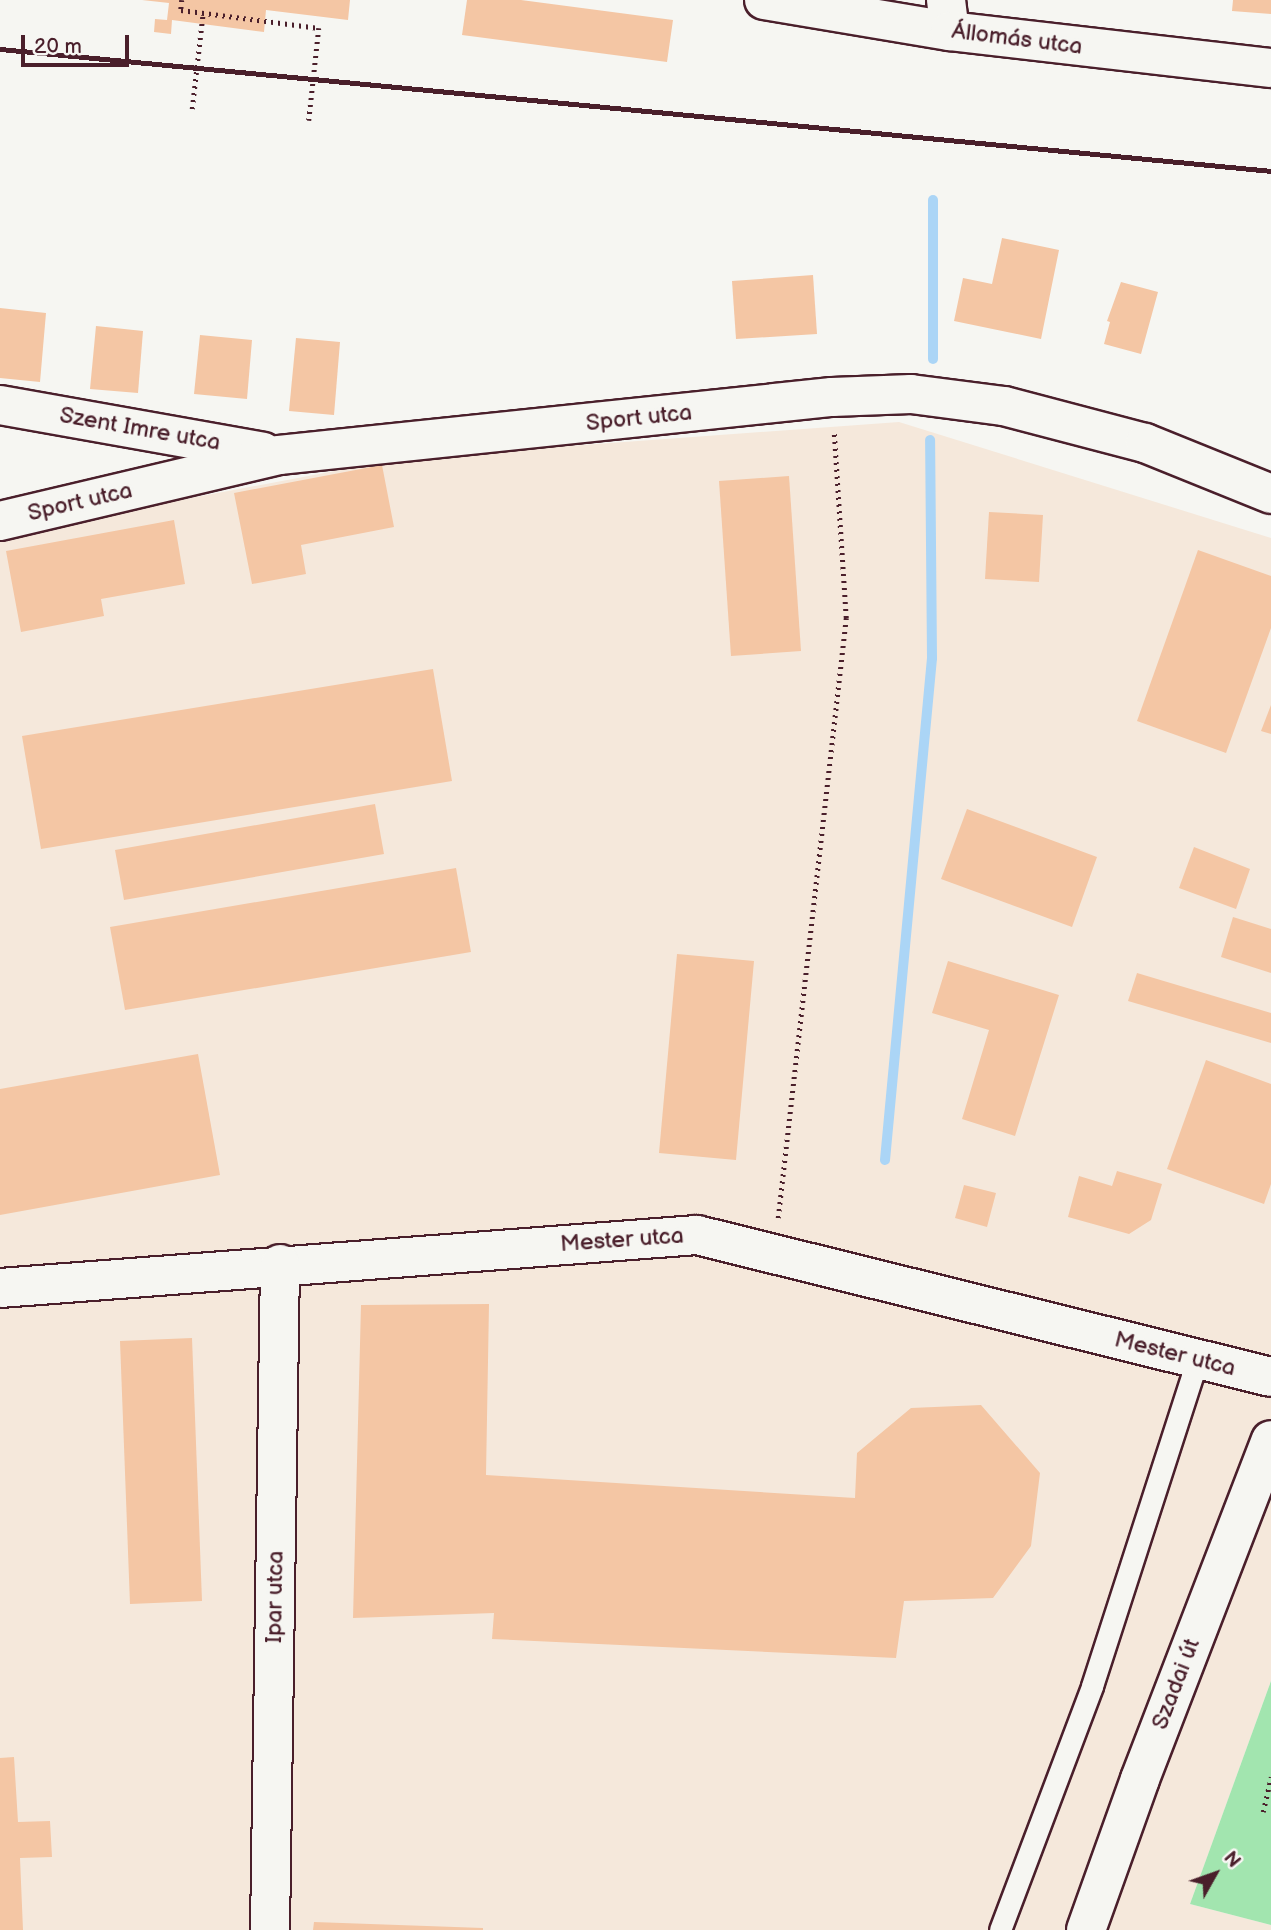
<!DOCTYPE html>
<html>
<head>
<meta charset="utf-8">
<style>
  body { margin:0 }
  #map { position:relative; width:1271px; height:1930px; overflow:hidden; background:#f6f6f2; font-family:"Balsamiq Sans",sans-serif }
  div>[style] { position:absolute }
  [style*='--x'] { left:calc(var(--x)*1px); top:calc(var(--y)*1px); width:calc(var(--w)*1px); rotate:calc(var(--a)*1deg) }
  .built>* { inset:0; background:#f5e8db }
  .green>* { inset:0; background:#a2e5af }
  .stream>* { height:10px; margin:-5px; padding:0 5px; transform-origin:5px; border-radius:5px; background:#abd5f6 }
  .building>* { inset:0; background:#f4c6a4 }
  .path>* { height:4.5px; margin-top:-2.25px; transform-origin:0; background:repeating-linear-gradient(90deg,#4a1f2b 0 2px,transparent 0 7px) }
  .roads { filter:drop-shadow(2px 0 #4a1f2b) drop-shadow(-2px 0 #4a1f2b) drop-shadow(0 2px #4a1f2b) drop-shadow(0 -2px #4a1f2b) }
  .service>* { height:21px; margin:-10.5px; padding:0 10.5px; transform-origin:10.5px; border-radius:10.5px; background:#f6f6f2 }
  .minor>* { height:38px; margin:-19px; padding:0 19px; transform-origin:19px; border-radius:19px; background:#f6f6f2 }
  .tertiary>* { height:38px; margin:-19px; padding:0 19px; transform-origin:19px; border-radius:19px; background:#f6f6f2 }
  .secondary>* { height:38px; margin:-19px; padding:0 19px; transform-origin:19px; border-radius:19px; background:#f6f6f2 }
  .rail>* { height:5px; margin:-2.5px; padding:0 2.5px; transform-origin:2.5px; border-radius:2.5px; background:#4a1f2b }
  span { translate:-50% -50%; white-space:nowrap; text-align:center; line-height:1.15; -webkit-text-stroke:5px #f6f6f2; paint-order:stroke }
  .street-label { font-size:23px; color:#4a1f2b }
  .north { position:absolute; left:1180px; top:1839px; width:70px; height:70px; -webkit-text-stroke:5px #f6f6f2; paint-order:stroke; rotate:50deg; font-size:19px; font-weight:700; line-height:28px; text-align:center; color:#4a1f2b }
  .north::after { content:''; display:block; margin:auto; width:24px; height:32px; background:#4a1f2b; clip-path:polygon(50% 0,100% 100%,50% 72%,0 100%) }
  .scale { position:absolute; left:21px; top:35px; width:108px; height:32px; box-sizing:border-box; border:4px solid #4a1f2b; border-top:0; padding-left:9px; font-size:21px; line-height:24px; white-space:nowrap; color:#4a1f2b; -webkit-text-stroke:5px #f6f6f2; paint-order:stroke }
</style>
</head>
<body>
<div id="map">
  <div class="built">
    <div style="clip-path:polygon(899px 422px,1271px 538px,1271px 1681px,1190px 1904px,1271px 1925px,1271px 1930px,0 1930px,0 534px,404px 458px)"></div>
  </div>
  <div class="green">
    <div style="clip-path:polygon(1271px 1681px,1271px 1925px,1190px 1904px)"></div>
  </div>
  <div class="stream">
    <div style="--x:933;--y:359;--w:159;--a:-90"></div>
    <div style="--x:885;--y:1160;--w:504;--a:-84.65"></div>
    <div style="--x:932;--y:658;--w:218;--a:-90.5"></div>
  </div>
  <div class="building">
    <div style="clip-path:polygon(142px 0,350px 0,348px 20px,266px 10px,264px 32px,172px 20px,171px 34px,154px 32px,155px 19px,167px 20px,169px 3px)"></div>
    <div style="clip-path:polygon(467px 0,521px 0,673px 20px,667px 62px,462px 35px)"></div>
    <div style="clip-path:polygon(1233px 0,1271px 0,1271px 14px,1232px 11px)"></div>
    <div style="clip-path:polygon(1002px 238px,1059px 250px,1041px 339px,954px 321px,963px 278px,992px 284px)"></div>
    <div style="clip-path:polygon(813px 275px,817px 334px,736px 339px,732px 281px)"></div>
    <div style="clip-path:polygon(1121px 282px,1158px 292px,1141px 354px,1104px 344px,1110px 322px,1107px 321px)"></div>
    <div style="clip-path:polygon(0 308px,46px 313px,40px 382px,0 378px)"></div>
    <div style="clip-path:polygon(96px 326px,143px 331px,138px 393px,90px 389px)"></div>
    <div style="clip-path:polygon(200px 335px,252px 340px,247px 399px,194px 394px)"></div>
    <div style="clip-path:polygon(296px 338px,340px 342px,334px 415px,289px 411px)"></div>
    <div style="clip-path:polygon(382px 465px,394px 527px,301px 545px,306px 574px,252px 584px,234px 493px)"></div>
    <div style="clip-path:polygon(789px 476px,801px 651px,731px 656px,719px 481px)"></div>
    <div style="clip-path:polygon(989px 512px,1043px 515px,1039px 582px,985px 579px)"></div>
    <div style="clip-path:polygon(174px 520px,185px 584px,101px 599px,104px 616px,21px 632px,6px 551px)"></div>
    <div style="clip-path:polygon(1198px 550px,1271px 576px,1271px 628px,1226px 753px,1137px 721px)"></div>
    <div style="clip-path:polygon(433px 669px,452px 781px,41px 849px,22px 736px)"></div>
    <div style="clip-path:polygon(1271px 705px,1271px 734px,1261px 731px)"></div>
    <div style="clip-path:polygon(375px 804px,384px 854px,124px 900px,115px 850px)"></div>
    <div style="clip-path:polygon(967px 809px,1097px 857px,1072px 927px,941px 879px)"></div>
    <div style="clip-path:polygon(1194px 847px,1250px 869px,1236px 909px,1179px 888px)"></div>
    <div style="clip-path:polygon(456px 868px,471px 952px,125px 1010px,110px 927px)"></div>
    <div style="clip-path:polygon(1233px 917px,1271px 929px,1271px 973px,1221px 957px)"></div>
    <div style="clip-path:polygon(677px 954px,754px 961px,736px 1160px,659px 1153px)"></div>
    <div style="clip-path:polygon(948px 961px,1059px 995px,1015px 1136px,962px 1119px,989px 1030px,932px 1013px)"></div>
    <div style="clip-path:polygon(1137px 973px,1271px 1013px,1271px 1043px,1128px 1001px)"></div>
    <div style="clip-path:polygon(198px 1054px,220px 1175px,0 1215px,0 1089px)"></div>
    <div style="clip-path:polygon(1206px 1060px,1271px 1084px,1271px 1184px,1264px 1204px,1167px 1169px)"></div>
    <div style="clip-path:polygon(1117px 1171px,1162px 1184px,1151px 1220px,1129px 1234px,1068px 1217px,1079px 1176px,1112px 1186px)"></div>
    <div style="clip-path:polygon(964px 1185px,996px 1193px,987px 1227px,955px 1218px)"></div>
    <div style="clip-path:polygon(489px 1304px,486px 1475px,855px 1498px,857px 1453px,911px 1408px,981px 1405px,1040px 1473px,1031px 1546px,993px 1598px,904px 1601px,896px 1658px,492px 1639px,494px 1613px,353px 1618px,361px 1305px)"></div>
    <div style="clip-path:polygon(192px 1338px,202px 1601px,130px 1604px,120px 1341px)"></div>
    <div style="clip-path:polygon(14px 1757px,18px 1822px,50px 1821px,52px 1857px,20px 1858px,23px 1930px,0 1930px,0 1758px)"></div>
    <div style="clip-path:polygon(314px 1922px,483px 1928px,483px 1930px,313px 1930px)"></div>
  </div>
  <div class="path">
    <div style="--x:182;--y:0;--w:10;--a:96"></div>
    <div style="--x:181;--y:10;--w:139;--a:7.4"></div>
    <div style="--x:319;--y:28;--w:93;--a:96.2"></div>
    <div style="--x:192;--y:109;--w:97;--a:-83.5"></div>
    <div style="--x:778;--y:1218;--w:604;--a:-83.53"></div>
    <div style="--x:846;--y:618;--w:185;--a:-93.7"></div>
    <div style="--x:1263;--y:1812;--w:36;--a:-77"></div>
  </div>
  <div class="roads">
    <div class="service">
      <div style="--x:1000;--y:1930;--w:261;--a:-69.3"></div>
      <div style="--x:1092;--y:1686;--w:342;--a:-72.1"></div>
    </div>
    <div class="minor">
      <div style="--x:946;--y:0;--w:31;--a:83"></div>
      <div style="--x:0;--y:405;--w:267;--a:10.1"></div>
      <div style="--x:0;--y:521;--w:287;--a:-13.3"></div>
      <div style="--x:279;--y:455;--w:556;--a:-5.99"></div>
      <div style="--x:832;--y:397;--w:79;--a:-2.2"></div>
      <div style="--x:911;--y:394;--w:94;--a:7.4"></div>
      <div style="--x:1004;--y:406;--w:146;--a:14.7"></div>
      <div style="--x:1145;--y:443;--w:136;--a:22"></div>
      <div style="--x:0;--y:1288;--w:699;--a:-4.35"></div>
      <div style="--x:697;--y:1235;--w:591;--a:13.9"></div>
      <div style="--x:270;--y:1930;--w:666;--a:-89.14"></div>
    </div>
    <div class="tertiary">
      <div style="--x:764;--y:0;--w:189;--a:9.5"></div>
      <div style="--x:950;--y:31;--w:323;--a:6.6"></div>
    </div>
    <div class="secondary">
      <div style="--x:1086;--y:1930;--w:160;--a:-70.3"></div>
      <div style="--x:1140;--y:1779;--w:363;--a:-68.9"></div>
    </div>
  </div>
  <div class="rail">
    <div style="--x:0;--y:49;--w:1277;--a:5.48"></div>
  </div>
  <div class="street-label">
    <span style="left:1017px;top:39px;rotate:7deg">Állomás utca</span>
    <span style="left:639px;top:418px;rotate:-6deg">Sport utca</span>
    <span style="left:140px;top:429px;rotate:10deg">Szent Imre utca</span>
    <span style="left:80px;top:502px;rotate:-13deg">Sport utca</span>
    <span style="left:622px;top:1240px;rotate:-4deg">Mester utca</span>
    <span style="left:1175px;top:1354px;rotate:14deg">Mester utca</span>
    <span style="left:275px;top:1597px;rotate:-89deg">Ipar utca</span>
    <span style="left:1176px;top:1684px;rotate:-69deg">Szadai út</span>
  </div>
  <div class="north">N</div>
  <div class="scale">20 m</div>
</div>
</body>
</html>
